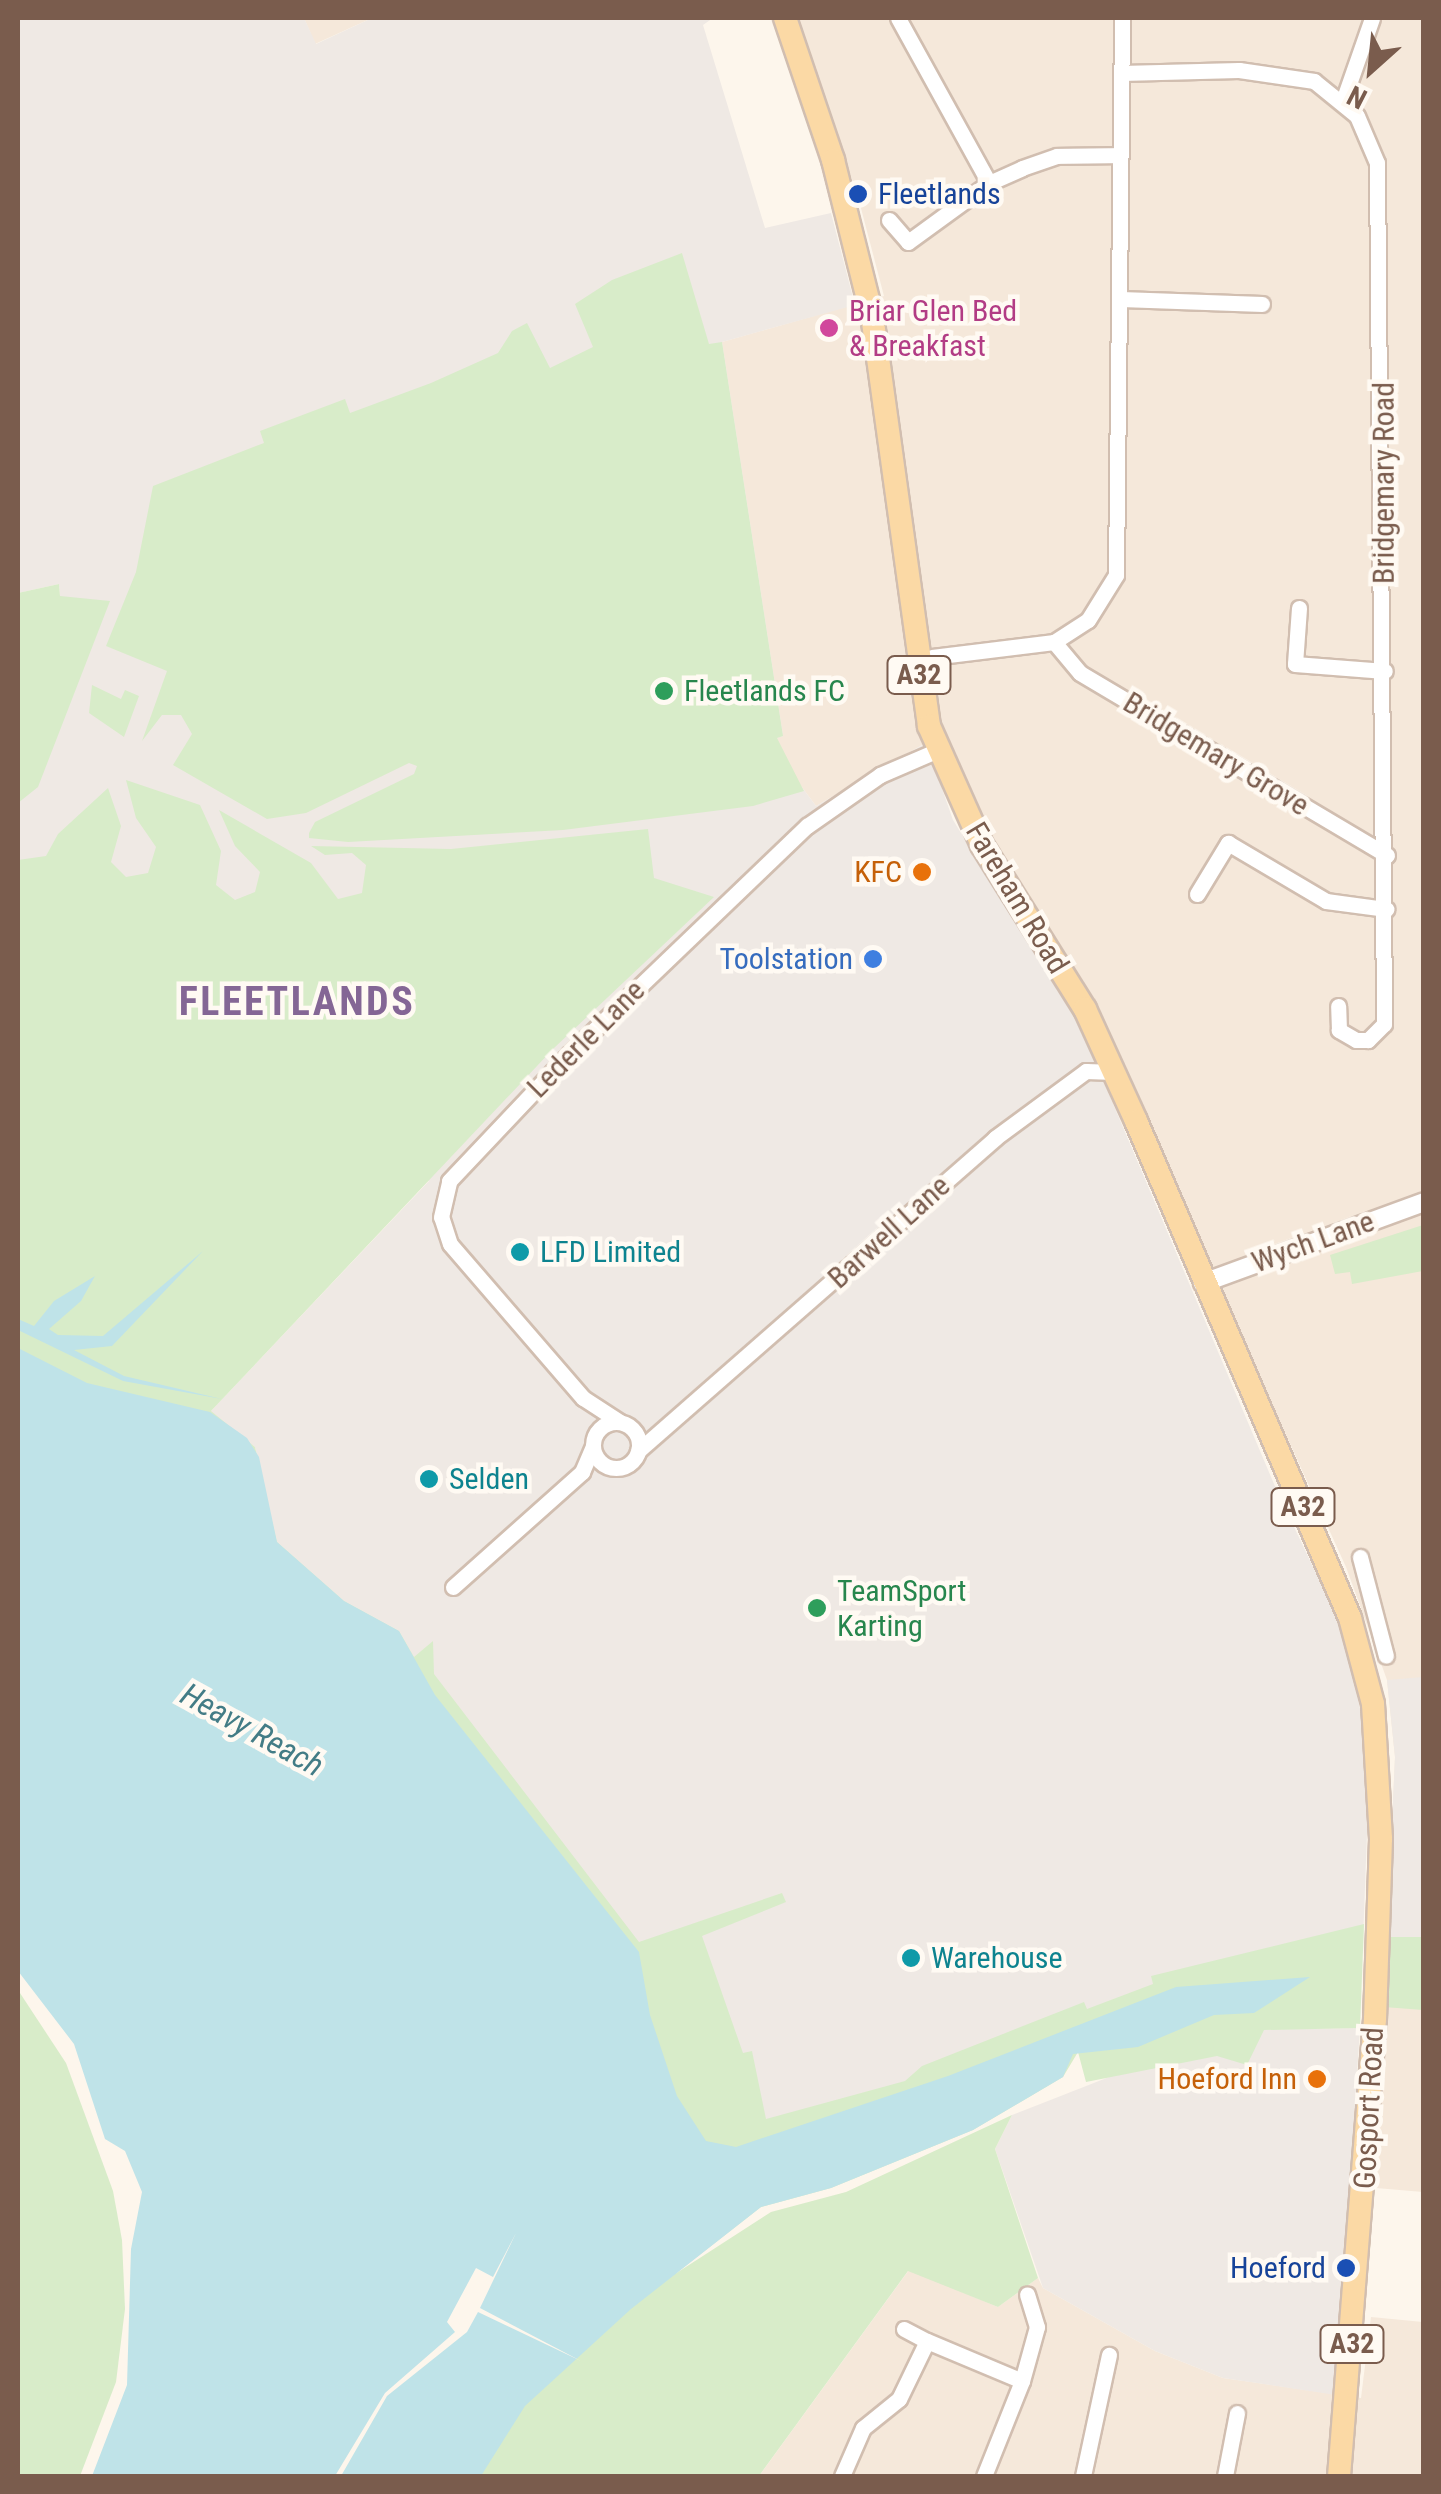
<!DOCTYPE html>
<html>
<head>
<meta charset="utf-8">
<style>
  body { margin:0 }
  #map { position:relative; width:1441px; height:2494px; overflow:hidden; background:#fdf6ec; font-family:"Roboto Condensed",sans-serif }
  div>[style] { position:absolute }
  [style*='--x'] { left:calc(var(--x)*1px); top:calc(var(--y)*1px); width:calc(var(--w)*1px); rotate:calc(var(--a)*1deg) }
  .residential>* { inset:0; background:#f5e8da }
  .industrial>* { inset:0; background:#efe9e4 }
  .green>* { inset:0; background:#d8ecc9 }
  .water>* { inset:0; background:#bfe3e8 }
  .pier>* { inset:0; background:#fdf6ec }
  .roads { filter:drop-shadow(2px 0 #d1beb0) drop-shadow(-2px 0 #d1beb0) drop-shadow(0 2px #d1beb0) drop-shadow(0 -2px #d1beb0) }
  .minor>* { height:15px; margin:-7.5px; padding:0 7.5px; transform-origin:7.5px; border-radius:7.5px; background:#fff }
  .minor>.ring { margin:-7.5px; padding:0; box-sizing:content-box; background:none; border:15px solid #fff; border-radius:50% }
  .tertiary>* { height:18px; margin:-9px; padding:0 9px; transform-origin:9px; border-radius:9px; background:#fff }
  .primary>* { height:22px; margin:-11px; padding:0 11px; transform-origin:11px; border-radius:11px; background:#fbd9a5 }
  .dots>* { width:28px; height:28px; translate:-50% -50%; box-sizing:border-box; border:5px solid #fffaf3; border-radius:50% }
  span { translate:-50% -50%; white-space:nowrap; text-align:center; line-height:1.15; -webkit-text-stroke:9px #fffaf3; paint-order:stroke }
  .shield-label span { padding:2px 8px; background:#fffaf3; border:2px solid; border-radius:8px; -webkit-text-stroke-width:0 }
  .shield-label { font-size:28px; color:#7a5c4d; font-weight:700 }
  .transit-label { font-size:30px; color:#164399 }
  .left { translate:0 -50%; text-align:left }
  .right { translate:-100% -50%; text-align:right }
  .hotel-label { font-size:30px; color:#b23c85 }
  .street-label { font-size:30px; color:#7a5c4d }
  .leisure-label { font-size:30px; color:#27864d }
  .food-label { font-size:30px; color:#c56008 }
  .shop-label { font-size:30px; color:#366cbe }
  .culture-label { font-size:30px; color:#0d838f }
  .water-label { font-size:32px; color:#437c86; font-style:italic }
  .district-label { font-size:40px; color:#846695; font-weight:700; letter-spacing:2.5px }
  .frame { position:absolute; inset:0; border:20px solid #7a5c4d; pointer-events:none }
  .north { position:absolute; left:1321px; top:20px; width:100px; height:100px; -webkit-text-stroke:8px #fffaf3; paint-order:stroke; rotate:207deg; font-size:28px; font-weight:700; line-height:40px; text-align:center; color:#7a5c4d }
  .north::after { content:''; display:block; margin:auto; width:35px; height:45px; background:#7a5c4d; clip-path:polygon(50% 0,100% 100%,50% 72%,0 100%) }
</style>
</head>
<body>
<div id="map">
  <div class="residential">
    <div style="clip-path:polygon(304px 18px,372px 18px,315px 44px)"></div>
    <div style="clip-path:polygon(794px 18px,1423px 18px,1423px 2192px,1376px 2188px,1395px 1757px,1387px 1680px,1346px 1567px,1192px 1228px,970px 810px,943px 733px,816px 806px,792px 774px,776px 738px,783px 736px,722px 342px,884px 296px,857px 193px)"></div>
    <div style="clip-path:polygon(909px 2270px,998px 2307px,1038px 2278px,1043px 2288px,1155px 2351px,1223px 2378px,1361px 2398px,1371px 2317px,1423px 2322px,1423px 2476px,759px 2476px)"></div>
  </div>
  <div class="industrial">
    <div style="clip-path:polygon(18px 18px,304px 18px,316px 44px,372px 18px,713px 18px,703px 25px,765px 228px,831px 213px,855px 305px,722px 342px,783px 736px,777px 738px,792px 774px,816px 806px,926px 743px,953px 820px,1081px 1028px,1277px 1491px,1342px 1628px,1370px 1753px,1363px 1940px,767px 2131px,435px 1695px,399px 1631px,344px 1601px,277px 1542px,255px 1447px,210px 1412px,429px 1181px,18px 876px,18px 642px,60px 596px,59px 584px,18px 593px)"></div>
    <div style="clip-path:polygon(1423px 1677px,1423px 1937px,1387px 1937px,1395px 1757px,1387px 1680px)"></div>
    <div style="clip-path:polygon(1360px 2028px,1336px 2395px,1223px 2378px,1155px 2351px,1043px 2288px,995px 2149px,1012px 2115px,1229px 2030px)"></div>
  </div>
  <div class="green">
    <div style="clip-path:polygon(682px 253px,709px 344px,722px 342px,783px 736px,777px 738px,804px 791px,753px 806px,563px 830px,348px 842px,309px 838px,309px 833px,315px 822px,414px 774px,417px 766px,409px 763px,306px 813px,267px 819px,173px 765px,192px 734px,181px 715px,162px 715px,142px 741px,167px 671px,106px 646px,136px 572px,153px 486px,264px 443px,260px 431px,345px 399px,350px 413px,431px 383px,498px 353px,512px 331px,527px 323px,550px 368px,593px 347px,575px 304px,612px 280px)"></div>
    <div style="clip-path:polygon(59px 584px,60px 596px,110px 601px,38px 787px,18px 803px,18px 593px)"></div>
    <div style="clip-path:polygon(92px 685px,121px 699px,125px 690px,139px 696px,124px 737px,89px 713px)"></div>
    <div style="clip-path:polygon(126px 780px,200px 805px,221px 851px,216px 885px,235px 900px,255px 892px,260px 872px,235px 846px,219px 810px,311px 863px,338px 899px,362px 893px,366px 865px,352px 853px,325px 855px,311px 846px,451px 849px,648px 829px,654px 878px,714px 897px,554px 1048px,211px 1411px,255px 1447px,277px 1542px,344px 1601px,399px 1631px,414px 1657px,433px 1641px,434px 1674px,639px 1942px,782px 1893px,786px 1902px,702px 1936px,743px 2053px,752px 2051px,766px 2119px,905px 2081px,922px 2066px,1084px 2002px,1087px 2009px,1153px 1984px,1151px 1976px,1364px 1924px,1360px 2028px,1264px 2030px,1247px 2065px,1217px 2056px,1086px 2082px,1078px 2052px,1063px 2077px,973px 2130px,831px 2188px,761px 2207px,675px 2274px,771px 2212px,846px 2192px,1012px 2115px,995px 2149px,1038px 2278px,998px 2307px,908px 2271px,759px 2476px,310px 2476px,18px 1549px,18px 860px,46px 856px,58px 834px,108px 788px,121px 826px,111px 862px,126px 877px,148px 873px,156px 847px,136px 818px)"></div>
    <div style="clip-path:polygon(1423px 1225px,1423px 1271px,1352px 1284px,1350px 1272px,1335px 1274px,1330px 1255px)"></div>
    <div style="clip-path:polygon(1387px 1937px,1423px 1937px,1423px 2010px,1384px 2007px)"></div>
    <div style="clip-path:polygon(18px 1990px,66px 2063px,113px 2191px,122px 2240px,125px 2309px,116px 2382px,80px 2476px,18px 2476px)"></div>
  </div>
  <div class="water">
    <div style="clip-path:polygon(203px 1251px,112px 1346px,74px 1350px,124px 1376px,222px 1399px,123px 1381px,18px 1330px,18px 1319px,34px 1326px,54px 1301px,95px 1276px,81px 1301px,49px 1329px,58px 1335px,103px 1336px)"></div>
    <div style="clip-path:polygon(18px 1348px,87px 1383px,210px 1412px,247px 1438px,259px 1457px,277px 1542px,344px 1601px,399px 1631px,435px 1695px,639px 1952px,650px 2015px,677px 2096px,706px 2141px,736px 2147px,948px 2076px,1176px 1987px,1310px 1977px,1254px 2013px,1214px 2015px,1138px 2047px,1073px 2054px,1063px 2077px,973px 2130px,831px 2188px,761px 2207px,631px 2309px,525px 2406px,481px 2476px,92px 2476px,127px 2385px,131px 2249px,142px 2192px,125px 2151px,105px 2139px,74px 2044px,18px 1971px)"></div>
  </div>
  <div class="pier">
    <div style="clip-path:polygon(516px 2233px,480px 2308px,581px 2361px,478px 2312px,467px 2332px,387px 2396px,341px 2476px,335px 2476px,385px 2393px,455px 2332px,447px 2322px,476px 2268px,493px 2277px)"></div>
  </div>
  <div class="roads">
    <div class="minor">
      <div style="--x:898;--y:18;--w:188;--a:61.1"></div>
      <div style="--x:1121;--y:73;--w:118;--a:-1.5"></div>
      <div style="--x:1239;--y:70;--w:76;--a:8.3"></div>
      <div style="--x:1314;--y:81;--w:55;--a:39.1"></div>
      <div style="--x:1357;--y:116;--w:51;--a:66.9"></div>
      <div style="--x:1377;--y:163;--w:861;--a:89.53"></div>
      <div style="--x:1384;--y:1024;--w:23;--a:135"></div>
      <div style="--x:1368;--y:1040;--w:12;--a:180"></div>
      <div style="--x:1356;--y:1040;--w:20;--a:-150"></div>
      <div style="--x:1339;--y:1030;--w:24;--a:-92"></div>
      <div style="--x:1343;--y:101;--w:88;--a:-70.7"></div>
      <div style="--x:889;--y:220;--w:29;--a:49"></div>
      <div style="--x:908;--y:242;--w:100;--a:-36.1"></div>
      <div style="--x:989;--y:183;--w:36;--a:-24"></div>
      <div style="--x:1022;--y:168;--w:37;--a:-19"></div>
      <div style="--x:1057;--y:156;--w:63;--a:-0.9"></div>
      <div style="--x:1121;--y:299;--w:141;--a:2"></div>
      <div style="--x:1299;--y:608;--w:56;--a:94.1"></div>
      <div style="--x:1295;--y:664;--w:90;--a:4.4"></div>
      <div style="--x:1054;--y:642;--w:40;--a:50"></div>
      <div style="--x:1080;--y:673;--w:357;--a:30.7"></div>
      <div style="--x:932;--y:657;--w:123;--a:-7"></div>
      <div style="--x:1054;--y:642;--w:40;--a:-32.9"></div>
      <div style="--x:1088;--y:620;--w:53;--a:-58.1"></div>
      <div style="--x:1116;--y:575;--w:557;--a:-89.38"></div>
      <div style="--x:1197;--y:894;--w:60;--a:-58.7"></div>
      <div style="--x:1228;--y:843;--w:114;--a:30.6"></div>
      <div style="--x:1326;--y:901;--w:61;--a:7.6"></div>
      <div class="ring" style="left:593px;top:1422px;width:31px;height:31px"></div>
      <div style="--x:620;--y:1422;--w:44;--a:-147"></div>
      <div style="--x:583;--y:1398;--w:203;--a:-130.8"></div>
      <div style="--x:450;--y:1244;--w:28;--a:-108"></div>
      <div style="--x:441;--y:1217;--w:37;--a:-77"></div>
      <div style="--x:449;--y:1181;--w:175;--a:-46.6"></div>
      <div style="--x:569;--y:1054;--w:330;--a:-43.8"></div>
      <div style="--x:807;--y:826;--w:89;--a:-34.9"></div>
      <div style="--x:880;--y:775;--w:63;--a:-23.3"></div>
      <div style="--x:638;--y:1451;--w:475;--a:-41.2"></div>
      <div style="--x:995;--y:1138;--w:113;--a:-36.4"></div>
      <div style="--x:1086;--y:1071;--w:28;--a:2"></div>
      <div style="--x:1360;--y:1557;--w:102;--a:75.3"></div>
      <div style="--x:453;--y:1587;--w:173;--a:-41.7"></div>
      <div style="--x:582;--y:1472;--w:28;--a:-67"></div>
      <div style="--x:904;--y:2329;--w:26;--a:28"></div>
      <div style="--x:1022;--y:2381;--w:56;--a:-74.5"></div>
      <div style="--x:1037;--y:2327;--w:34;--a:-107"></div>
      <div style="--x:842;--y:2476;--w:52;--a:-66.4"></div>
      <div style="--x:863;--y:2428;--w:46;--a:-38.9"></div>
      <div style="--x:899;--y:2399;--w:64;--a:-64.2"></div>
      <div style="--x:927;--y:2341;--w:103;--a:22.8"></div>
      <div style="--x:1022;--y:2381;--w:102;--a:111.8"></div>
      <div style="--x:1083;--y:2476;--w:124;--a:-77.9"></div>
      <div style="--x:1225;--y:2476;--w:64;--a:-79.2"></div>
    </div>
    <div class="tertiary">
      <div style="--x:1203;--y:1283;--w:235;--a:-20.1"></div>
    </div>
    <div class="primary">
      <div style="--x:785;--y:18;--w:150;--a:71.3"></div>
      <div style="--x:833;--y:160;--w:160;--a:75.9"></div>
      <div style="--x:872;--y:315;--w:415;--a:82.1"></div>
      <div style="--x:929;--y:726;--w:130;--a:66"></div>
      <div style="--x:982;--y:845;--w:194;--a:57.9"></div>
      <div style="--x:1085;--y:1009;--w:123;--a:65.5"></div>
      <div style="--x:1136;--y:1121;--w:541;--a:66.7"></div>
      <div style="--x:1350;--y:1618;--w:89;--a:75"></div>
      <div style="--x:1373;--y:1704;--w:135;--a:86.6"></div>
      <div style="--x:1381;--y:1839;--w:180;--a:91.9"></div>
      <div style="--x:1375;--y:2019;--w:458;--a:94.5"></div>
    </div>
  </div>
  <div class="dots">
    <div style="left:858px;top:194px;background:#1a4fb4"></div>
    <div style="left:829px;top:328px;background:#d1479c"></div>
    <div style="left:664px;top:691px;background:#2e9e5b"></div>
    <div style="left:922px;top:872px;background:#e8710a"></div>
    <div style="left:873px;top:959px;background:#3f7fe0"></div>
    <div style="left:520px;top:1252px;background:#0f9aa8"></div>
    <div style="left:429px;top:1479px;background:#0f9aa8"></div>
    <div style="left:817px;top:1608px;background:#2e9e5b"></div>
    <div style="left:911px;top:1958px;background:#0f9aa8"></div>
    <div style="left:1317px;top:2079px;background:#e8710a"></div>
    <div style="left:1346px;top:2268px;background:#1a4fb4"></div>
  </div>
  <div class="shield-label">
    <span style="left:919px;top:675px">A32</span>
    <span style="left:1303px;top:1507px">A32</span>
    <span style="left:1352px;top:2344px">A32</span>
  </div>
  <div class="transit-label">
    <span class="left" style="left:878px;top:194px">Fleetlands</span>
    <span class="right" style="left:1326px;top:2268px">Hoeford</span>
  </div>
  <div class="hotel-label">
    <span class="left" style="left:849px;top:328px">Briar Glen Bed<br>&amp; Breakfast</span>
  </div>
  <div class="street-label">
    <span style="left:1384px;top:483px;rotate:-90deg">Bridgemary Road</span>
    <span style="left:1216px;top:754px;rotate:31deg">Bridgemary Grove</span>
    <span style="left:1017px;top:898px;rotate:59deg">Fareham Road</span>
    <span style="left:586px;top:1039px;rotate:-45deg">Lederle Lane</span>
    <span style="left:889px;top:1232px;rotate:-42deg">Barwell Lane</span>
    <span style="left:1313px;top:1242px;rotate:-20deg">Wych Lane</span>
    <span style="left:1369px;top:2108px;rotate:-87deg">Gosport Road</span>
  </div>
  <div class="leisure-label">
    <span class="left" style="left:684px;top:691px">Fleetlands FC</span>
    <span class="left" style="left:837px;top:1608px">TeamSport<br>Karting</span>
  </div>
  <div class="food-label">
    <span class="right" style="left:902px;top:872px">KFC</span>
    <span class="right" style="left:1297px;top:2079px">Hoeford Inn</span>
  </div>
  <div class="shop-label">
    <span class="right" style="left:853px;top:959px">Toolstation</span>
  </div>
  <div class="culture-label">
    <span class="left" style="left:540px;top:1252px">LFD Limited</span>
    <span class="left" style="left:449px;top:1479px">Selden</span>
    <span class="left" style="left:931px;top:1958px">Warehouse</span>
  </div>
  <div class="water-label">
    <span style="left:252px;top:1730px;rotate:29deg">Heavy Reach</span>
  </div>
  <div class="district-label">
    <span style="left:297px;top:1002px">FLEETLANDS</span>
  </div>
  <div class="frame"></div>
  <div class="north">N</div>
</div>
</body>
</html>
